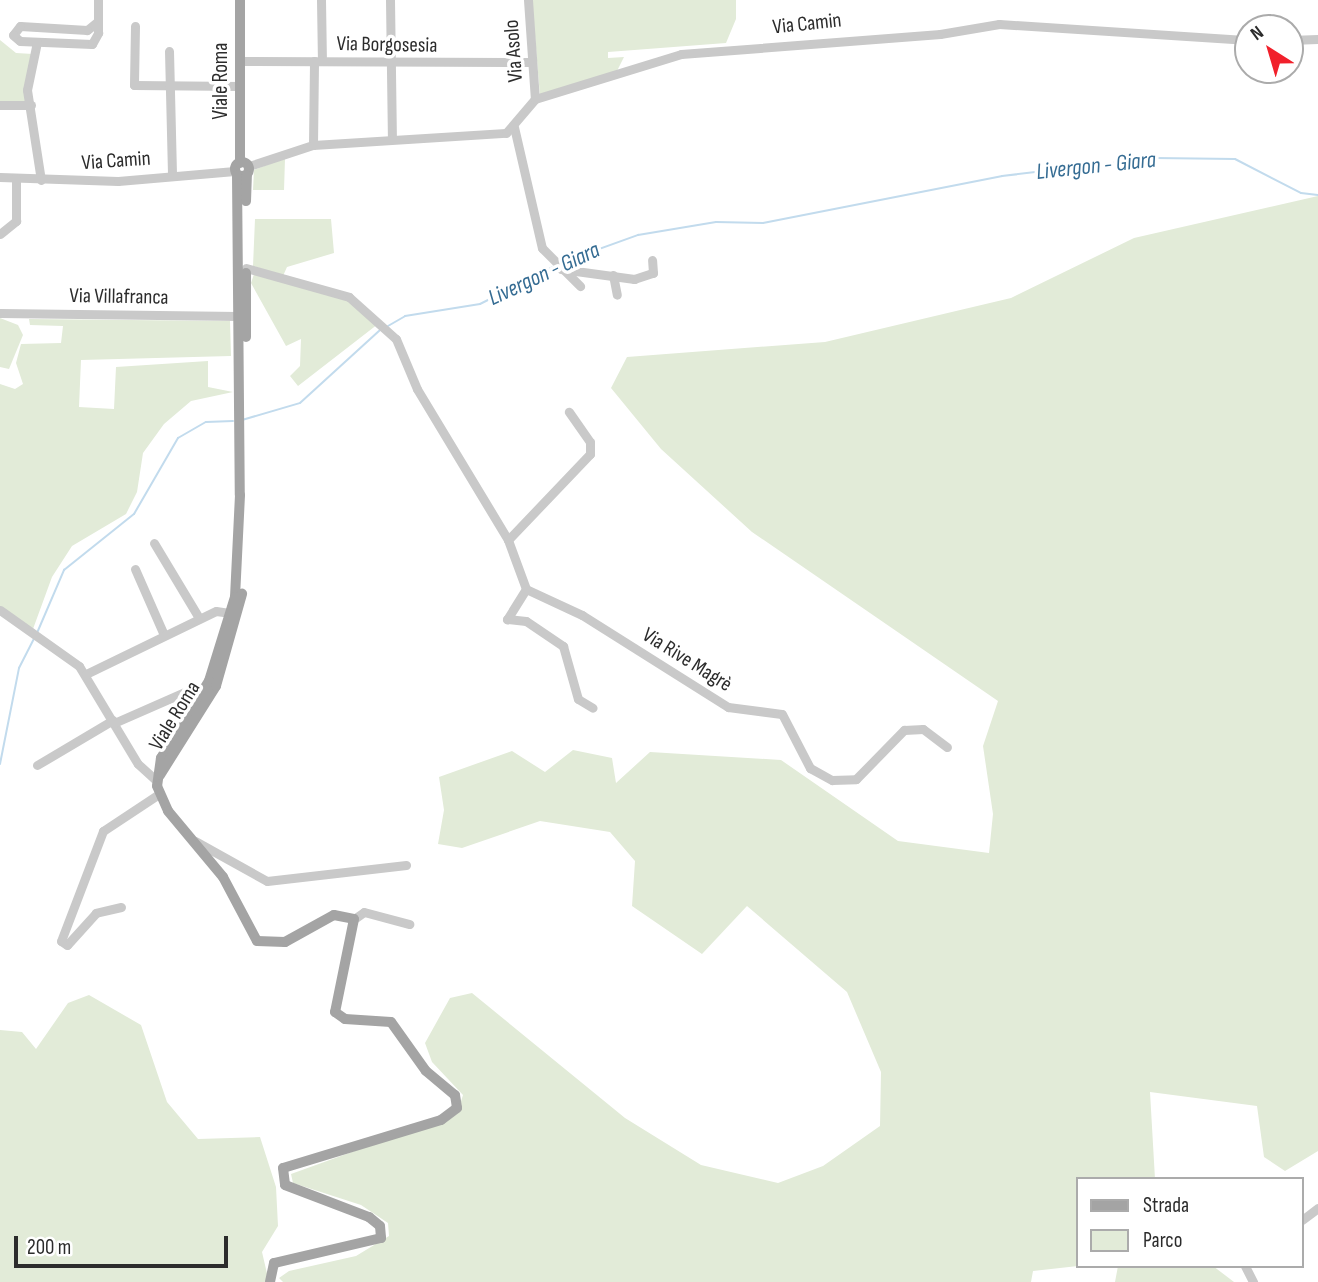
<!DOCTYPE html>
<html>
<head>
<meta charset="utf-8">
<style>
  body { margin:0 }
  #map { position:relative; width:1318px; height:1282px; overflow:hidden; background:#fff; font-family:"Sofia Sans Condensed",sans-serif }
  div>[style] { position:absolute }
  [style*='--x'] { left:calc(var(--x)*1px); top:calc(var(--y)*1px); width:calc(var(--w)*1px); rotate:calc(var(--a)*1deg) }
  .green>* { inset:0; background:#e2ebd8 }
  .stream>* { height:2px; margin:-1px; padding:0 1px; transform-origin:1px; border-radius:1px; background:#c2dbed }
  .minor>* { height:9px; margin:-4.5px; padding:0 4.5px; transform-origin:4.5px; border-radius:4.5px; background:#c9c9c9 }
  .major>* { height:10px; margin:-5px; padding:0 5px; transform-origin:5px; border-radius:5px; background:#a4a4a4 }
  .major>.ring { margin:-5px; padding:0; box-sizing:content-box; background:none; border:10px solid #a4a4a4; border-radius:50% }
  span { translate:-50% -50%; white-space:nowrap; text-align:center; line-height:1.15; -webkit-text-stroke:7px #fff; paint-order:stroke }
  .street-label { font-size:21px; color:#2c2c2c }
  .water-label { font-size:23px; color:#356c93; font-style:italic }
  .legend { position:absolute; left:1076px; top:1177px; width:228px; height:91px; box-sizing:border-box; background:#fff; border:2px solid #ababab; margin:0; padding:9px 12px; list-style:none; font-size:21px; color:#2c2c2c }
  .legend li { display:flex; align-items:center; gap:14px; height:35px }
  .legend b { width:35px; border:2px solid #ababab }
  .north { position:absolute; left:1234px; top:14px; width:70px; height:70px; box-sizing:border-box; background:#fff; border:2px solid #ababab; border-radius:50%; rotate:323deg; font-size:19px; font-weight:700; line-height:28px; text-align:center; color:#2c2c2c }
  .north::after { content:''; display:block; margin:auto; width:24px; height:32px; background:#f1202b; clip-path:polygon(50% 0,100% 100%,50% 72%,0 100%) }
  .scale { position:absolute; left:14px; top:1236px; width:214px; height:32px; box-sizing:border-box; border:4px solid #2c2c2c; border-top:0; padding-left:9px; font-size:21px; line-height:24px; white-space:nowrap; color:#2c2c2c; -webkit-text-stroke:5px #fff; paint-order:stroke }
</style>
</head>
<body>
<div id="map">
  <div class="green">
    <div style="clip-path:polygon(532px 0,736px 0,736px 19px,726px 43px,608px 52px,608px 58px,624px 57px,616px 73px,540px 96px)"></div>
    <div style="clip-path:polygon(0 40px,16px 53px,33px 54px,28px 104px,0 104px)"></div>
    <div style="clip-path:polygon(285px 158px,284px 190px,253px 190px,254px 170px)"></div>
    <div style="clip-path:polygon(1318px 196px,1318px 1151px,1285px 1171px,1264px 1157px,1257px 1106px,1150px 1092px,1155px 1179px,1078px 1179px,1078px 1266px,1033px 1271px,1031px 1282px,283px 1282px,279px 1278px,289px 1271px,356px 1256px,389px 1236px,388px 1223px,361px 1205px,293px 1183px,291px 1174px,457px 1114px,463px 1095px,432px 1062px,425px 1043px,450px 998px,472px 993px,625px 1118px,701px 1165px,778px 1183px,823px 1166px,880px 1126px,881px 1072px,847px 992px,747px 906px,702px 954px,632px 906px,635px 861px,610px 832px,540px 821px,462px 848px,438px 844px,444px 810px,439px 777px,512px 751px,545px 772px,573px 750px,612px 758px,616px 783px,650px 752px,781px 760px,898px 841px,989px 853px,993px 814px,983px 746px,998px 701px,752px 532px,661px 449px,611px 388px,627px 357px,825px 342px,1011px 298px,1134px 238px)"></div>
    <div style="clip-path:polygon(255px 219px,331px 219px,334px 253px,287px 267px,283px 276px,253px 266px)"></div>
    <div style="clip-path:polygon(254px 274px,345px 297px,378px 324px,298px 386px,290px 376px,300px 366px,301px 339px,286px 346px,251px 283px)"></div>
    <div style="clip-path:polygon(0 318px,18px 325px,23px 335px,9px 369px,0 367px)"></div>
    <div style="clip-path:polygon(29px 319px,230px 321px,231px 356px,81px 360px,79px 407px,114px 409px,116px 367px,208px 361px,208px 387px,233px 392px,191px 401px,164px 424px,143px 453px,137px 492px,126px 514px,72px 546px,52px 577px,33px 629px,0 606px,0 384px,15px 389px,23px 384px,16px 363px,21px 344px,61px 343px,63px 326px,30px 325px)"></div>
    <div style="clip-path:polygon(89px 995px,141px 1025px,167px 1102px,198px 1139px,260px 1137px,276px 1187px,278px 1226px,262px 1252px,269px 1282px,0 1282px,0 1030px,22px 1032px,36px 1049px,68px 1003px)"></div>
    <div style="clip-path:polygon(1118px 1266px,1213px 1266px,1234px 1282px,1115px 1282px)"></div>
  </div>
  <div class="stream">
    <div style="--x:563;--y:262;--w:80;--a:-19.8"></div>
    <div style="--x:638;--y:235;--w:79;--a:-9.5"></div>
    <div style="--x:716;--y:222;--w:47;--a:1.2"></div>
    <div style="--x:763;--y:223;--w:244;--a:-11.1"></div>
    <div style="--x:1002;--y:176;--w:154;--a:-6.7"></div>
    <div style="--x:1155;--y:158;--w:80;--a:0.7"></div>
    <div style="--x:1235;--y:159;--w:74;--a:27.3"></div>
    <div style="--x:1301;--y:193;--w:17;--a:7"></div>
    <div style="--x:388;--y:326;--w:20;--a:-30"></div>
    <div style="--x:405;--y:316;--w:76;--a:-9.1"></div>
    <div style="--x:480;--y:304;--w:84;--a:-26.9"></div>
    <div style="--x:242;--y:420;--w:60;--a:-16.3"></div>
    <div style="--x:300;--y:403;--w:108;--a:-42.4"></div>
    <div style="--x:37;--y:633;--w:69;--a:-66.8"></div>
    <div style="--x:64;--y:570;--w:90;--a:-38.7"></div>
    <div style="--x:134;--y:514;--w:88;--a:-59.9"></div>
    <div style="--x:178;--y:438;--w:32;--a:-30"></div>
    <div style="--x:206;--y:422;--w:27;--a:-2"></div>
    <div style="--x:0;--y:764;--w:98;--a:-78.8"></div>
    <div style="--x:19;--y:668;--w:34;--a:-63"></div>
  </div>
  <div class="minor">
    <div style="--x:321;--y:0;--w:61;--a:89.1"></div>
    <div style="--x:390;--y:0;--w:139;--a:89.2"></div>
    <div style="--x:528;--y:0;--w:99;--a:86"></div>
    <div style="--x:97;--y:22;--w:13;--a:141"></div>
    <div style="--x:87;--y:30;--w:67;--a:-176.6"></div>
    <div style="--x:20;--y:26;--w:11;--a:128"></div>
    <div style="--x:13;--y:35;--w:9;--a:41"></div>
    <div style="--x:20;--y:41;--w:72;--a:2.4"></div>
    <div style="--x:92;--y:44;--w:13;--a:-61"></div>
    <div style="--x:98;--y:33;--w:33;--a:-90"></div>
    <div style="--x:135;--y:26;--w:59;--a:91"></div>
    <div style="--x:134;--y:85;--w:106;--a:0.5"></div>
    <div style="--x:1290;--y:40;--w:28;--a:-2"></div>
    <div style="--x:37;--y:42;--w:49;--a:101.8"></div>
    <div style="--x:27;--y:90;--w:91;--a:81.2"></div>
    <div style="--x:169;--y:51;--w:123;--a:88.6"></div>
    <div style="--x:241;--y:61;--w:291;--a:0.2"></div>
    <div style="--x:0;--y:105;--w:31;--a:0"></div>
    <div style="--x:514;--y:127;--w:124;--a:77"></div>
    <div style="--x:542;--y:248;--w:54;--a:45"></div>
    <div style="--x:313;--y:145;--w:84;--a:-89.3"></div>
    <div style="--x:249;--y:166;--w:67;--a:-18.2"></div>
    <div style="--x:313;--y:145;--w:193;--a:-3.6"></div>
    <div style="--x:506;--y:133;--w:45;--a:-49.5"></div>
    <div style="--x:535;--y:99;--w:153;--a:-17.1"></div>
    <div style="--x:681;--y:54;--w:260;--a:-4.4"></div>
    <div style="--x:940;--y:34;--w:60;--a:-9.6"></div>
    <div style="--x:999;--y:24;--w:250;--a:3.7"></div>
    <div style="--x:0;--y:177;--w:118;--a:1.9"></div>
    <div style="--x:118;--y:181;--w:117;--a:-4.9"></div>
    <div style="--x:0;--y:234;--w:21;--a:-39"></div>
    <div style="--x:16;--y:221;--w:43;--a:-90"></div>
    <div style="--x:246;--y:268;--w:107;--a:15.7"></div>
    <div style="--x:349;--y:297;--w:63;--a:41.8"></div>
    <div style="--x:396;--y:339;--w:54;--a:67.2"></div>
    <div style="--x:417;--y:389;--w:176;--a:58.9"></div>
    <div style="--x:508;--y:540;--w:52;--a:69.8"></div>
    <div style="--x:526;--y:589;--w:62;--a:24.9"></div>
    <div style="--x:582;--y:615;--w:173;--a:32.2"></div>
    <div style="--x:728;--y:707;--w:54;--a:7.4"></div>
    <div style="--x:782;--y:714;--w:61;--a:62.6"></div>
    <div style="--x:810;--y:768;--w:25;--a:29"></div>
    <div style="--x:832;--y:780;--w:24;--a:-2"></div>
    <div style="--x:856;--y:779;--w:69;--a:-45.6"></div>
    <div style="--x:904;--y:730;--w:19;--a:-3"></div>
    <div style="--x:923;--y:729;--w:30;--a:37"></div>
    <div style="--x:561;--y:269;--w:74;--a:7.8"></div>
    <div style="--x:634;--y:279;--w:20;--a:-18"></div>
    <div style="--x:653;--y:273;--w:13;--a:-94"></div>
    <div style="--x:613;--y:275;--w:20;--a:79"></div>
    <div style="--x:0;--y:313;--w:238;--a:0.7"></div>
    <div style="--x:508;--y:540;--w:119;--a:-46.4"></div>
    <div style="--x:590;--y:454;--w:12;--a:-90"></div>
    <div style="--x:590;--y:442;--w:37;--a:-125"></div>
    <div style="--x:154;--y:543;--w:87;--a:59"></div>
    <div style="--x:135;--y:569;--w:72;--a:66.3"></div>
    <div style="--x:526;--y:589;--w:36;--a:122"></div>
    <div style="--x:507;--y:619;--w:19;--a:6"></div>
    <div style="--x:526;--y:621;--w:45;--a:34"></div>
    <div style="--x:563;--y:646;--w:55;--a:74.2"></div>
    <div style="--x:578;--y:699;--w:17;--a:31"></div>
    <div style="--x:0;--y:610;--w:97;--a:35.3"></div>
    <div style="--x:79;--y:666;--w:114;--a:59"></div>
    <div style="--x:138;--y:764;--w:24;--a:42"></div>
    <div style="--x:86;--y:674;--w:144;--a:-25.9"></div>
    <div style="--x:216;--y:611;--w:15;--a:8"></div>
    <div style="--x:114;--y:723;--w:80;--a:-23.7"></div>
    <div style="--x:37;--y:765;--w:88;--a:-30.6"></div>
    <div style="--x:195;--y:841;--w:82;--a:29.1"></div>
    <div style="--x:267;--y:881;--w:140;--a:-6.6"></div>
    <div style="--x:121;--y:907;--w:26;--a:167"></div>
    <div style="--x:96;--y:913;--w:43;--a:132.2"></div>
    <div style="--x:67;--y:945;--w:7;--a:-146"></div>
    <div style="--x:61;--y:941;--w:118;--a:-69.1"></div>
    <div style="--x:103;--y:831;--w:67;--a:-33.5"></div>
    <div style="--x:354;--y:919;--w:12;--a:-35"></div>
    <div style="--x:364;--y:912;--w:47;--a:14.9"></div>
    <div style="--x:1302;--y:1220;--w:20;--a:-37"></div>
    <div style="--x:1245;--y:1266;--w:18;--a:63"></div>
  </div>
  <div class="major">
    <div class="ring" style="left:235px;top:162px;width:4px;height:4px"></div>
    <div style="--x:240;--y:163;--w:163;--a:-90"></div>
    <div style="--x:237;--y:175;--w:320;--a:89.5"></div>
    <div style="--x:240;--y:495;--w:102;--a:92.8"></div>
    <div style="--x:235;--y:597;--w:88;--a:107.2"></div>
    <div style="--x:209;--y:681;--w:91;--a:121.9"></div>
    <div style="--x:161;--y:758;--w:28;--a:98"></div>
    <div style="--x:157;--y:786;--w:27;--a:66"></div>
    <div style="--x:168;--y:811;--w:86;--a:50.2"></div>
    <div style="--x:223;--y:877;--w:72;--a:62"></div>
    <div style="--x:257;--y:941;--w:28;--a:2"></div>
    <div style="--x:285;--y:942;--w:56;--a:-28.9"></div>
    <div style="--x:334;--y:915;--w:20;--a:11"></div>
    <div style="--x:354;--y:919;--w:95;--a:101.5"></div>
    <div style="--x:335;--y:1012;--w:12;--a:35"></div>
    <div style="--x:345;--y:1019;--w:46;--a:3.7"></div>
    <div style="--x:391;--y:1022;--w:60;--a:54.5"></div>
    <div style="--x:426;--y:1071;--w:38;--a:40"></div>
    <div style="--x:455;--y:1095;--w:13;--a:81"></div>
    <div style="--x:457;--y:1108;--w:20;--a:143"></div>
    <div style="--x:441;--y:1120;--w:165;--a:163.1"></div>
    <div style="--x:283;--y:1168;--w:17;--a:83"></div>
    <div style="--x:285;--y:1185;--w:90;--a:20.9"></div>
    <div style="--x:369;--y:1217;--w:14;--a:39"></div>
    <div style="--x:380;--y:1226;--w:12;--a:85"></div>
    <div style="--x:381;--y:1238;--w:110;--a:166.8"></div>
    <div style="--x:274;--y:1263;--w:19;--a:102"></div>
    <div style="--x:246;--y:201;--w:26;--a:-88"></div>
    <div style="--x:246;--y:337;--w:64;--a:-90"></div>
    <div style="--x:160;--y:775;--w:105;--a:-57.8"></div>
    <div style="--x:216;--y:686;--w:96;--a:-74.2"></div>
  </div>
  <div class="street-label">
    <span style="left:807px;top:24px;rotate:-6deg">Via Camin</span>
    <span style="left:387px;top:45px;rotate:1deg">Via Borgosesia</span>
    <span style="left:514px;top:51px;rotate:-94deg">Via Asolo</span>
    <span style="left:221px;top:81px;rotate:-90deg">Viale Roma</span>
    <span style="left:116px;top:161px;rotate:-4deg">Via Camin</span>
    <span style="left:119px;top:297px;rotate:1deg">Via Villafranca</span>
    <span style="left:687px;top:660px;rotate:32deg">Via Rive Magrè</span>
    <span style="left:175px;top:716px;rotate:-58deg">Viale Roma</span>
  </div>
  <div class="water-label">
    <span style="left:1096px;top:166px;rotate:-6deg">Livergon - Giara</span>
    <span style="left:544px;top:274px;rotate:-25deg">Livergon - Giara</span>
  </div>
  <ul class="legend">
  <li><b style="height:9px;background:#a4a4a4"></b>Strada</li>
  <li><b style="height:19px;background:#e2ebd8"></b>Parco</li>
  </ul>
  <div class="north">N</div>
  <div class="scale">200 m</div>
</div>
</body>
</html>
